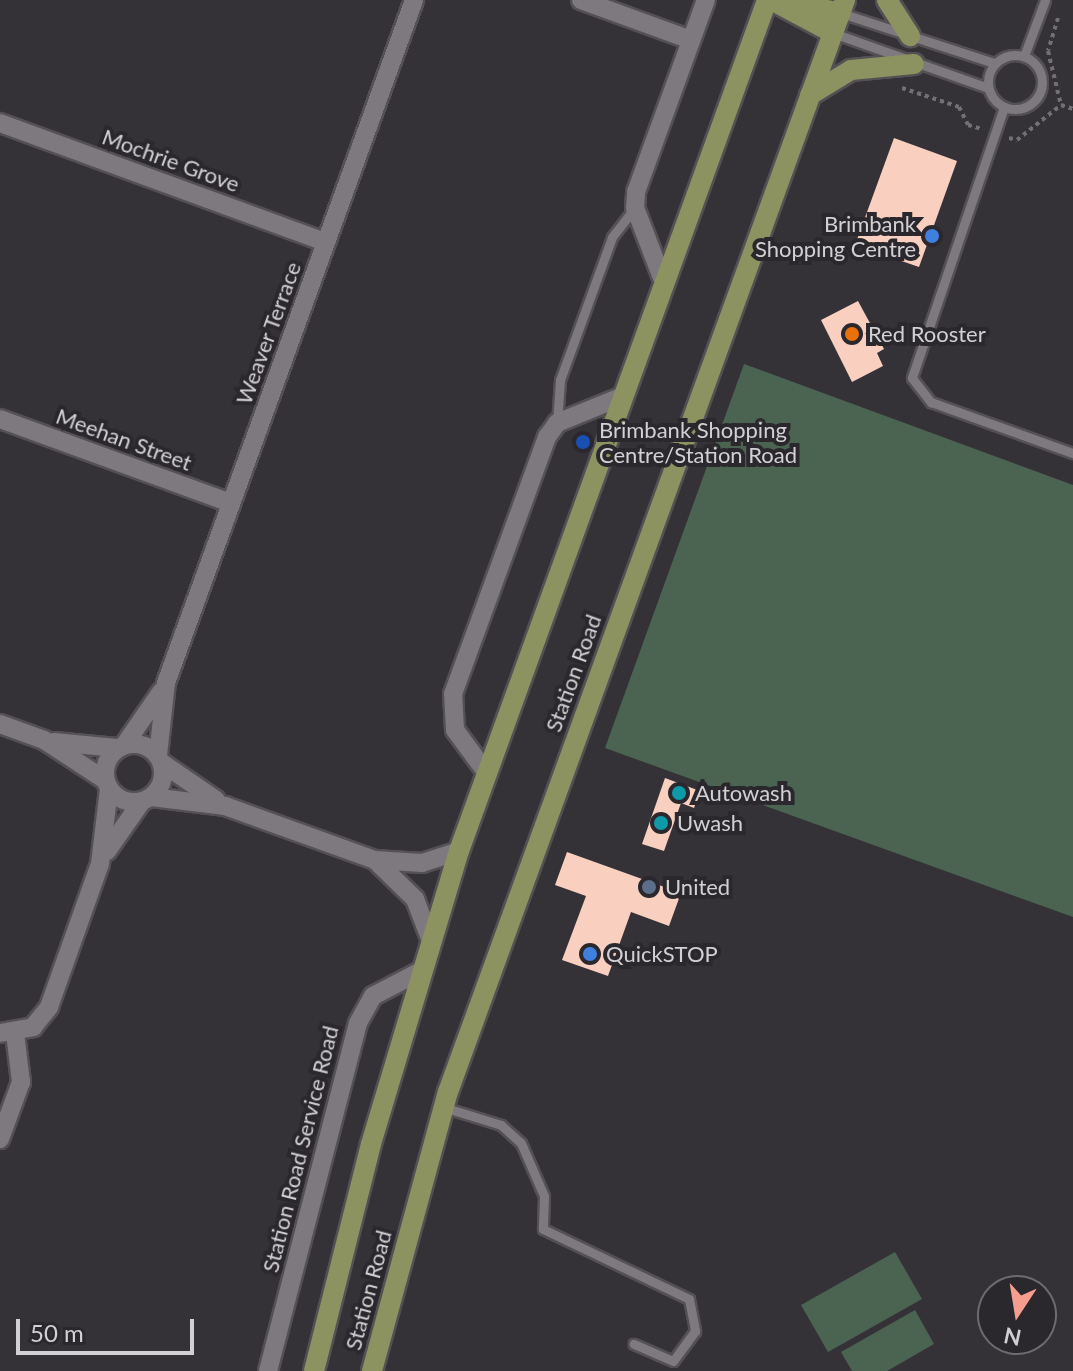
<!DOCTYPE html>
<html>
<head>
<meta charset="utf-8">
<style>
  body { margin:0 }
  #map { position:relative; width:1073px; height:1371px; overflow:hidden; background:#353237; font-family:Lato,sans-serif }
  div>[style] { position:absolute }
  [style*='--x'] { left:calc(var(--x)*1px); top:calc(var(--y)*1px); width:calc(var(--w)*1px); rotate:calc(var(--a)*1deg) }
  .green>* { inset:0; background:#4a6451 }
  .building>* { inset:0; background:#f9cfc0 }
  .path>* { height:4px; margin-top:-2px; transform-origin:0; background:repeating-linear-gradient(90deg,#737074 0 4px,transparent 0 8px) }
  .roads { filter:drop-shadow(2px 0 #545054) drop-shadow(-2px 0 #545054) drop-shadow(0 2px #545054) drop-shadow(0 -2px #545054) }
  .lane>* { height:9px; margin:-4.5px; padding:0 4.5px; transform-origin:4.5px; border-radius:4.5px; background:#7d797f }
  .lane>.ring { margin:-4.5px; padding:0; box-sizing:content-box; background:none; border:9px solid #7d797f; border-radius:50% }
  .street>* { height:18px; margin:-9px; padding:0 9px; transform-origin:9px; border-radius:9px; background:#7d797f }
  .street>.ring { margin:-9px; padding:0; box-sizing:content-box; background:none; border:18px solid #7d797f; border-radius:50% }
  .primary>* { height:20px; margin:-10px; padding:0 10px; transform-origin:10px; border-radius:10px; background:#8c9260 }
  .dots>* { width:22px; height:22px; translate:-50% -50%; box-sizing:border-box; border:4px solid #2b282d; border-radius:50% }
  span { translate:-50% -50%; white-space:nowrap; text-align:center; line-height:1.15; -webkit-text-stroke:8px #2b282d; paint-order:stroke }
  .street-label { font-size:22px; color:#d3d0d3 }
  .poi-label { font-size:22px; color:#d3d0d3 }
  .right { translate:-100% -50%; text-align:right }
  .left { translate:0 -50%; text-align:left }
  .north { position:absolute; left:977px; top:1275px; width:80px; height:80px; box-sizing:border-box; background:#2b282d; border:2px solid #6e6b6f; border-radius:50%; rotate:192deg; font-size:22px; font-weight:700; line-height:32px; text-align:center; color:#d3d0d3 }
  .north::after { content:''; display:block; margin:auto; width:28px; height:36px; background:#f59d8f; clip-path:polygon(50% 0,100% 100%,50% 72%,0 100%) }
  .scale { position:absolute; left:16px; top:1319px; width:178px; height:36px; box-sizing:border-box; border:4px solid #d3d0d3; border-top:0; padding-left:10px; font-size:24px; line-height:28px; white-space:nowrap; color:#d3d0d3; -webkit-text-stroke:6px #2b282d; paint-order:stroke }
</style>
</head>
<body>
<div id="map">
  <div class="green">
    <div style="clip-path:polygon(744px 364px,1073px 485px,1073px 917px,605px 748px)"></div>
    <div style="clip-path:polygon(895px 1252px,922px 1299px,828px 1352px,801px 1305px)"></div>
    <div style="clip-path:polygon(915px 1310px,934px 1344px,887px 1371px,852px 1371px,841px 1352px)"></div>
  </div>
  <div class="building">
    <div style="clip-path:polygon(894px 138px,957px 161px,919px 267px,855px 245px)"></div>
    <div style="clip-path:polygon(858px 301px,884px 349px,877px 353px,883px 366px,852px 382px,821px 320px)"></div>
    <div style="clip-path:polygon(665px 778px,700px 791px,694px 808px,681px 803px,664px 851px,642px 844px)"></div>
    <div style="clip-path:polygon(567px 852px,681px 893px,669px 926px,631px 912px,608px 976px,562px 960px,586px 896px,555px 885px)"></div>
  </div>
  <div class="path">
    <div style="--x:1058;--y:18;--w:34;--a:107"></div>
    <div style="--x:1048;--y:51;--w:56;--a:76.5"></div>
    <div style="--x:902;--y:88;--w:60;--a:18.4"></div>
    <div style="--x:959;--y:107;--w:20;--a:63"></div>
    <div style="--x:968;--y:125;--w:15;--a:16"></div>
    <div style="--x:1009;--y:138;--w:8;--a:14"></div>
    <div style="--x:1017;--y:140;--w:56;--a:-38.5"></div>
    <div style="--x:1061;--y:105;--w:13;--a:18"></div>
  </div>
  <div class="roads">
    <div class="lane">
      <div style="--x:841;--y:13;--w:161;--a:18.1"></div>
      <div style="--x:833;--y:33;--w:164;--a:19.5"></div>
      <div class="ring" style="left:988px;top:55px;width:45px;height:45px"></div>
      <div style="--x:1024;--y:56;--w:60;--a:-69.4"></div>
      <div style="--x:1004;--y:107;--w:286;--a:108.8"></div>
      <div style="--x:912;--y:378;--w:31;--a:52"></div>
      <div style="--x:931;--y:402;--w:151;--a:19.8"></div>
      <div style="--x:557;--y:423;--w:43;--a:-86"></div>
      <div style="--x:560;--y:380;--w:152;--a:-70"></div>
      <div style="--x:612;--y:237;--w:37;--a:-52"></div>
      <div style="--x:443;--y:1107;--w:61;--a:17.2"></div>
      <div style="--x:501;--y:1125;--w:27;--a:42"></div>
      <div style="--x:521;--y:1143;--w:58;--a:66.5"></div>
      <div style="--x:544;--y:1196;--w:33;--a:92"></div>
      <div style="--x:543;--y:1229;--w:162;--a:25.6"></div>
      <div style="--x:689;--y:1299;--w:33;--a:79"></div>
      <div style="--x:695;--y:1331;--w:37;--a:126"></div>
      <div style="--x:673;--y:1361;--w:43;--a:-156.4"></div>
    </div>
    <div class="street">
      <div style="--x:581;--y:0;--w:117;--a:20"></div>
      <div style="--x:0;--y:123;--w:347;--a:20.1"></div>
      <div style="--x:664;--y:283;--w:80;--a:-111.1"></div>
      <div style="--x:635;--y:208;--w:16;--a:-86"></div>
      <div style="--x:636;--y:192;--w:204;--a:-70"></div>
      <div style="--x:0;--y:419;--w:246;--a:20"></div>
      <div style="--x:0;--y:724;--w:47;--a:20"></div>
      <div style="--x:44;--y:740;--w:73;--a:33.3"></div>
      <div style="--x:54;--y:742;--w:63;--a:5.4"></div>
      <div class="ring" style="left:105px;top:744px;width:40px;height:40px"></div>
      <div style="--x:125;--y:744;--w:63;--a:-55.3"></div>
      <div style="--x:158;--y:755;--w:72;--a:-83.7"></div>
      <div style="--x:166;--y:683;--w:727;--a:-70.04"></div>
      <div style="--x:162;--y:763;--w:65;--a:34.4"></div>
      <div style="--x:486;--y:772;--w:52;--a:-126.4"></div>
      <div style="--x:455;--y:730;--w:36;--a:-93"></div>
      <div style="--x:453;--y:694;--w:274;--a:-69.9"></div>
      <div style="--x:547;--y:437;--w:17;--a:-54"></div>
      <div style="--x:557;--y:423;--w:71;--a:-22.2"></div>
      <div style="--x:151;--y:797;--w:75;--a:6.9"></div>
      <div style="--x:225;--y:806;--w:159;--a:19.8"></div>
      <div style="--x:375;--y:860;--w:47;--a:3.7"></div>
      <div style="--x:422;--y:863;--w:39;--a:-18"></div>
      <div style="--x:107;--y:851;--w:61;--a:-55"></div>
      <div style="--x:377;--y:862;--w:53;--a:44.2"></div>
      <div style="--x:415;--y:899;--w:45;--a:69.1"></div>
      <div style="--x:0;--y:1033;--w:34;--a:-10"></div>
      <div style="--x:33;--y:1027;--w:26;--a:-51"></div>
      <div style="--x:49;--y:1007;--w:152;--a:-70.4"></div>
      <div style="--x:100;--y:864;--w:76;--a:-83.2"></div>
      <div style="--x:0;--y:1139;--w:61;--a:-69.8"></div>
      <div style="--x:21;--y:1082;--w:49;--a:-97"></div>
      <div style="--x:268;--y:1371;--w:359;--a:-75.5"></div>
      <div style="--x:358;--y:1023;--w:31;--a:-61"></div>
      <div style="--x:373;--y:996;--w:54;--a:-27.5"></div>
    </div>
    <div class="primary">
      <div style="--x:771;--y:0;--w:70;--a:28"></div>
      <div style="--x:887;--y:0;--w:43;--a:57.4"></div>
      <div style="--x:790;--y:2;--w:52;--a:12.2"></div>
      <div style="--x:810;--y:95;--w:48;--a:-31.4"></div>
      <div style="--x:851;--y:70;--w:63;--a:-5.4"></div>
      <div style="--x:314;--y:1371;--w:234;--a:-75.9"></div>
      <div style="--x:371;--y:1144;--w:306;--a:-73.3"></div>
      <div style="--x:459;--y:851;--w:905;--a:-70.1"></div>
      <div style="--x:372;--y:1371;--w:289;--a:-74.8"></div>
      <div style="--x:448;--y:1092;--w:1162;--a:-70.02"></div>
    </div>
  </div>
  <div class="dots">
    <div style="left:932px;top:236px;background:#3f7fe0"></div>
    <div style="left:852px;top:334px;background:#e8710a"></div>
    <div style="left:583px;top:442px;background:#1a4fb4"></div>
    <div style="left:679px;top:793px;background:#0f9aa8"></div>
    <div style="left:661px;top:823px;background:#0f9aa8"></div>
    <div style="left:649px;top:887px;background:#5c6f8a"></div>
    <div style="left:590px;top:954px;background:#3f7fe0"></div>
  </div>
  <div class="street-label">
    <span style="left:171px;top:160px;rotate:20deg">Mochrie Grove</span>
    <span style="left:268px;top:333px;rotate:-70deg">Weaver Terrace</span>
    <span style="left:124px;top:439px;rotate:20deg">Meehan Street</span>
    <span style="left:573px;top:673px;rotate:-70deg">Station Road</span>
    <span style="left:300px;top:1149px;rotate:-76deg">Station Road Service Road</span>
    <span style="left:368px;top:1290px;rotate:-75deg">Station Road</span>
  </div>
  <div class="poi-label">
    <span class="right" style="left:916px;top:236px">Brimbank<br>Shopping Centre</span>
    <span class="left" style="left:868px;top:334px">Red Rooster</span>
    <span class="left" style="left:599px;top:442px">Brimbank Shopping<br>Centre/Station Road</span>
    <span class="left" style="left:695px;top:793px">Autowash</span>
    <span class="left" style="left:677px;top:823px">Uwash</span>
    <span class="left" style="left:665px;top:887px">United</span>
    <span class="left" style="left:606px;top:954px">QuickSTOP</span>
  </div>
  <div class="north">N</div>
  <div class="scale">50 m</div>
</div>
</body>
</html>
